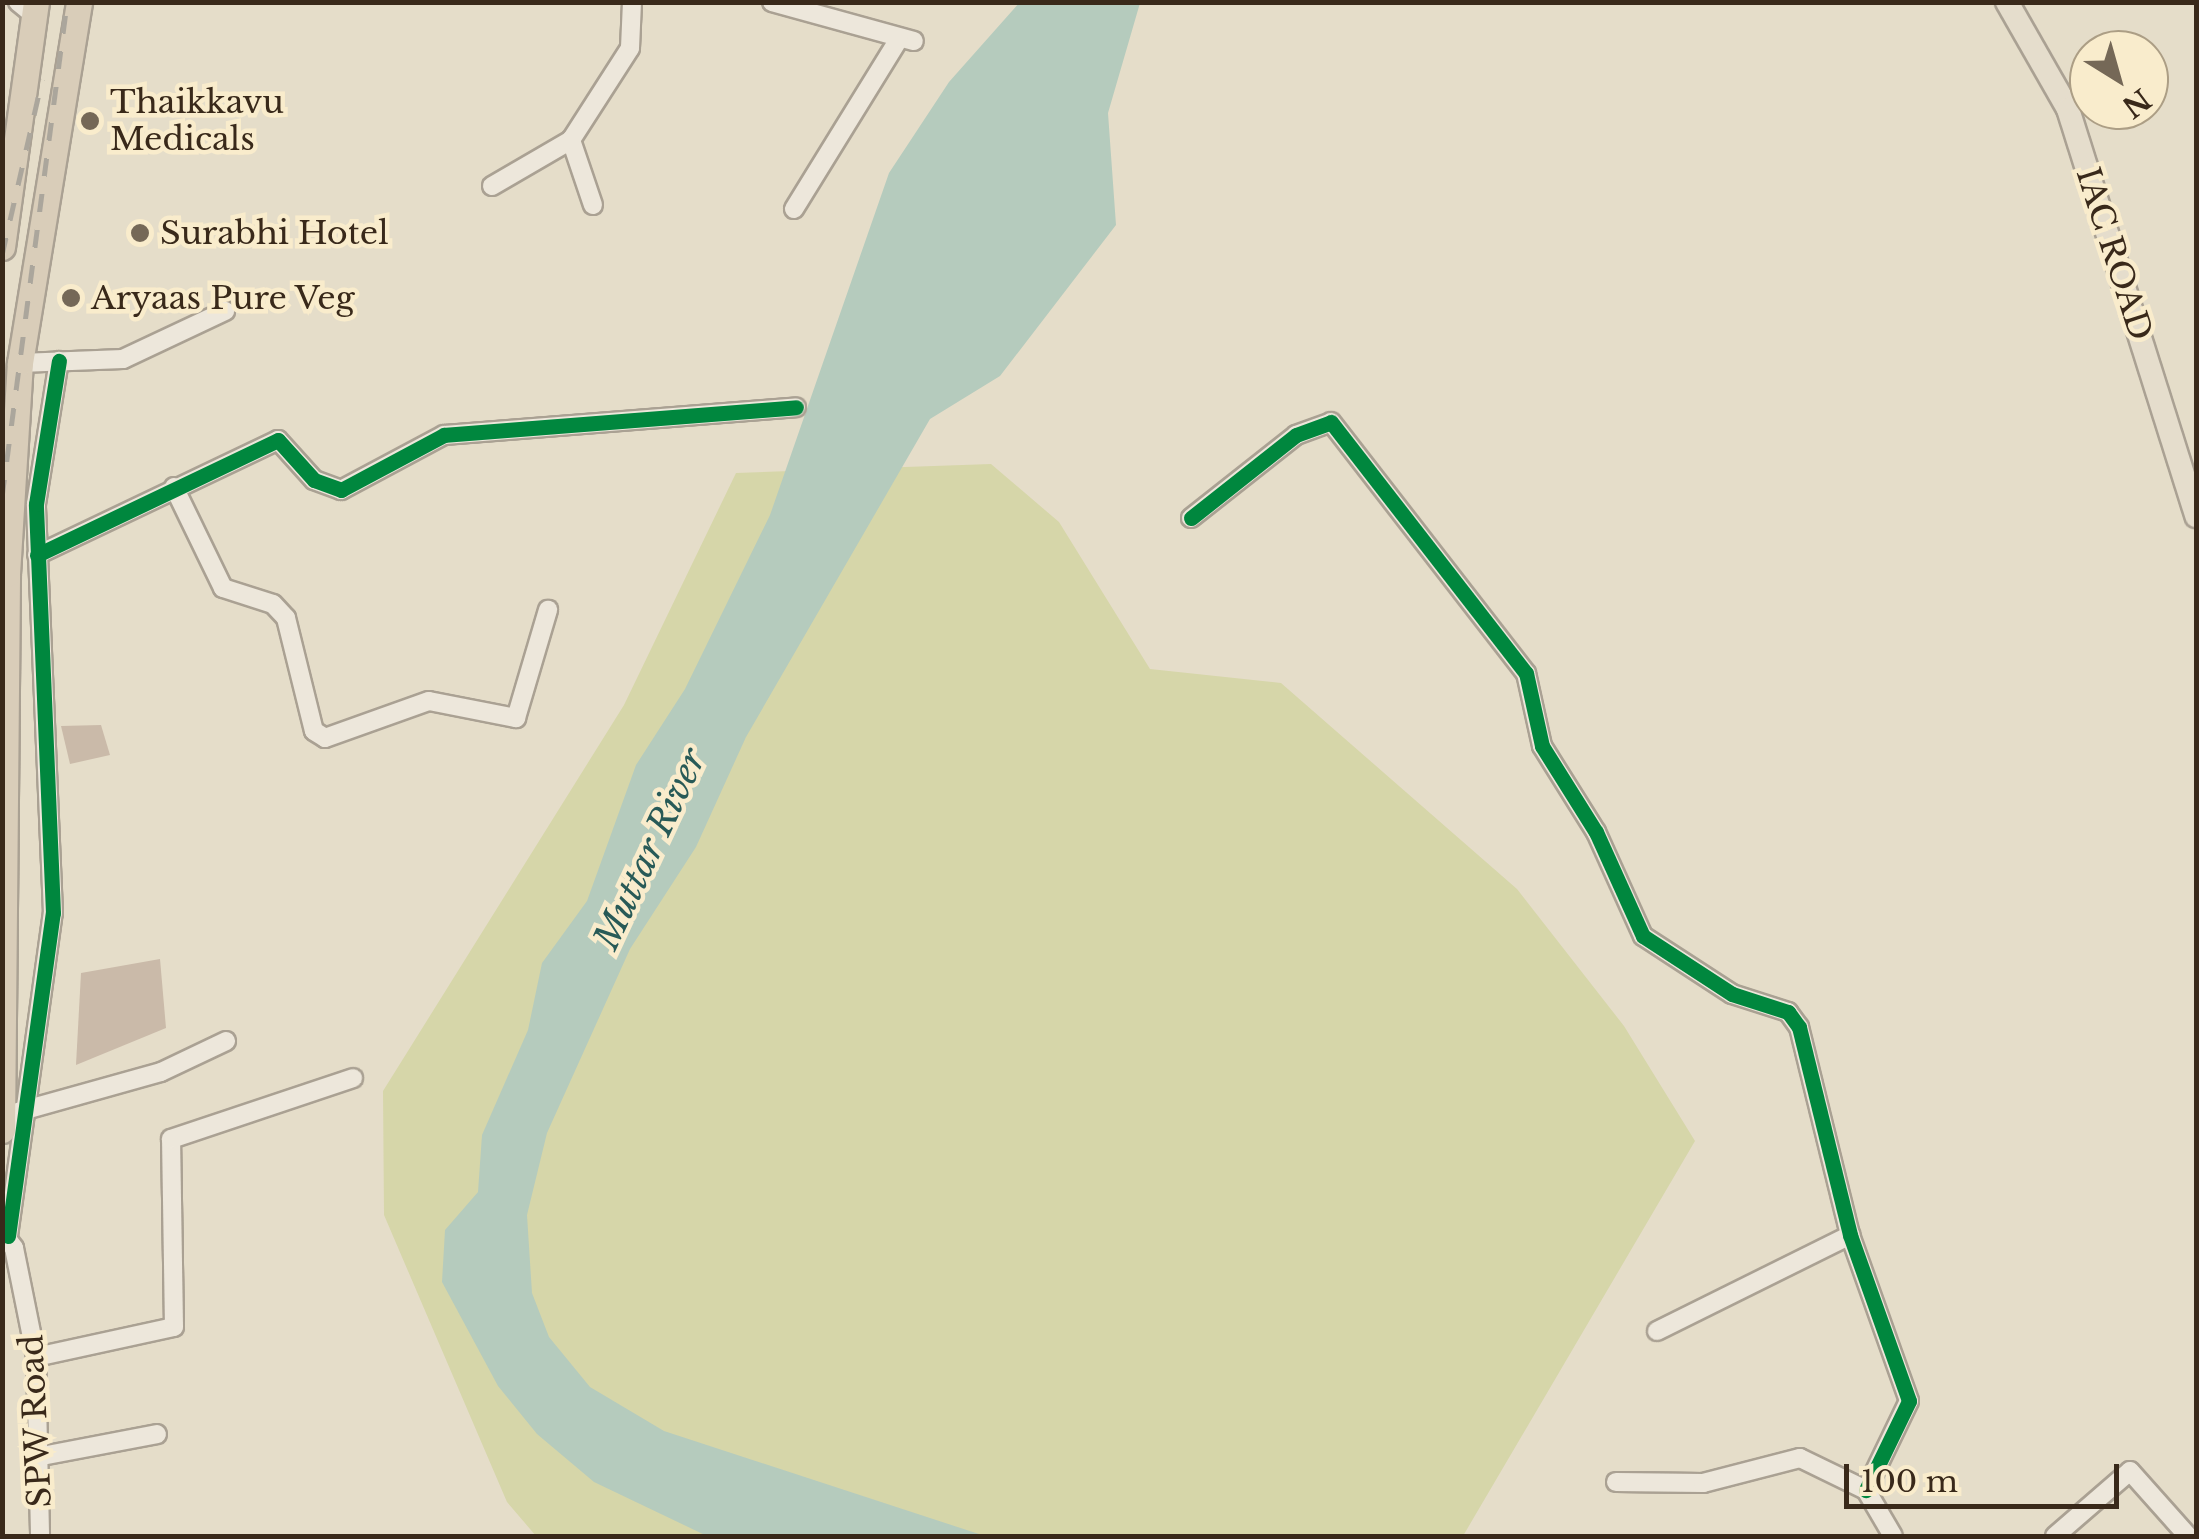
<!DOCTYPE html>
<html>
<head>
<meta charset="utf-8">
<style>
  body { margin:0 }
  #map { position:relative; width:2199px; height:1539px; overflow:hidden; background:#e5ddc9; font-family:"Libre Baskerville",serif }
  div>[style] { position:absolute }
  [style*='--x'] { left:calc(var(--x)*1px); top:calc(var(--y)*1px); width:calc(var(--w)*1px); rotate:calc(var(--a)*1deg) }
  .green>* { inset:0; background:#d6d6a9 }
  .water>* { inset:0; background:#b5cbbd }
  .building>* { inset:0; background:#cabaa9 }
  .roads { filter:drop-shadow(2px 0 #aaa193) drop-shadow(-2px 0 #aaa193) drop-shadow(0 2px #aaa193) drop-shadow(0 -2px #aaa193) }
  .minor>* { height:18px; margin:-9px; padding:0 9px; transform-origin:9px; border-radius:9px; background:#ede7db }
  .major>* { height:22px; margin:-11px; padding:0 11px; transform-origin:11px; border-radius:11px; background:#e5ddcc }
  .highway>* { height:25px; margin:-12.5px; padding:0 12.5px; transform-origin:12.5px; border-radius:12.5px; background:#d9cdb9 }
  .rail>* { height:5px; margin-top:-2.5px; transform-origin:0; background:repeating-linear-gradient(90deg,#aba69c 0 18px,transparent 0 36px) }
  .cycleway>* { height:15px; margin:-7.5px; padding:0 7.5px; transform-origin:7.5px; border-radius:7.5px; background:#00873e }
  .dots>* { width:28px; height:28px; translate:-50% -50%; box-sizing:border-box; border:5px solid #f9eccc; border-radius:50% }
  span { translate:-50% -50%; white-space:nowrap; text-align:center; line-height:1.15; -webkit-text-stroke:9px #f9eccc; paint-order:stroke }
  .poi-label { font-size:32px; color:#39291a }
  .left { translate:0 -50%; text-align:left }
  .street-label { font-size:32px; color:#39291a }
  .water-label { font-size:35px; color:#285a57; font-style:italic }
  .frame { position:absolute; inset:0; border:5px solid #39291a; pointer-events:none }
  .north { position:absolute; left:2069px; top:30px; width:100px; height:100px; box-sizing:border-box; background:#f9eccc; border:2px solid #ac9e85; border-radius:50%; rotate:143deg; font-size:28px; font-weight:700; line-height:40px; text-align:center; color:#39291a }
  .north::after { content:''; display:block; margin:auto; width:35px; height:45px; background:#756857; clip-path:polygon(50% 0,100% 100%,50% 72%,0 100%) }
  .scale { position:absolute; left:1844px; top:1464px; width:275px; height:45px; box-sizing:border-box; border:5px solid #39291a; border-top:0; padding-left:12px; font-size:30px; line-height:35px; white-space:nowrap; color:#39291a; -webkit-text-stroke:8px #f9eccc; paint-order:stroke }
</style>
</head>
<body>
<div id="map">
  <div class="green">
    <div style="clip-path:polygon(991px 464px,1059px 522px,1150px 669px,1281px 683px,1517px 889px,1624px 1026px,1695px 1141px,1463px 1536px,536px 1536px,507px 1502px,384px 1215px,383px 1091px,624px 705px,736px 473px)"></div>
  </div>
  <div class="water">
    <div style="clip-path:polygon(1019px 3px,1140px 3px,1108px 113px,1116px 225px,1000px 376px,930px 419px,746px 737px,696px 847px,630px 949px,547px 1133px,527px 1215px,532px 1293px,549px 1337px,590px 1387px,664px 1431px,985px 1536px,707px 1536px,594px 1482px,537px 1434px,498px 1386px,442px 1282px,445px 1230px,478px 1192px,482px 1135px,528px 1030px,542px 963px,587px 901px,636px 765px,685px 689px,770px 515px,889px 173px,949px 82px)"></div>
  </div>
  <div class="building">
    <div style="clip-path:polygon(101px 725px,110px 755px,70px 764px,61px 726px)"></div>
    <div style="clip-path:polygon(160px 959px,166px 1028px,76px 1065px,81px 973px)"></div>
  </div>
  <div class="roads">
    <div class="minor">
      <div style="--x:18;--y:2;--w:21;--a:39"></div>
      <div style="--x:772;--y:2;--w:147;--a:15.4"></div>
      <div style="--x:492;--y:186;--w:91;--a:-30.2"></div>
      <div style="--x:593;--y:205;--w:69;--a:-108.7"></div>
      <div style="--x:571;--y:140;--w:109;--a:-57.3"></div>
      <div style="--x:630;--y:48;--w:46;--a:-87.5"></div>
      <div style="--x:794;--y:209;--w:200;--a:-58.3"></div>
      <div style="--x:20;--y:363;--w:103;--a:-2.2"></div>
      <div style="--x:123;--y:359;--w:113;--a:-25.2"></div>
      <div style="--x:174;--y:487;--w:112;--a:64.1"></div>
      <div style="--x:223;--y:588;--w:52;--a:17.7"></div>
      <div style="--x:273;--y:604;--w:19;--a:47"></div>
      <div style="--x:286;--y:618;--w:116;--a:76.1"></div>
      <div style="--x:314;--y:731;--w:13;--a:32"></div>
      <div style="--x:325;--y:738;--w:110;--a:-19.6"></div>
      <div style="--x:429;--y:701;--w:89;--a:11.1"></div>
      <div style="--x:516;--y:718;--w:113;--a:-73.5"></div>
      <div style="--x:1191;--y:518;--w:134;--a:-38.3"></div>
      <div style="--x:1296;--y:435;--w:37;--a:-20"></div>
      <div style="--x:1331;--y:422;--w:318;--a:52.2"></div>
      <div style="--x:1526;--y:673;--w:75;--a:77.6"></div>
      <div style="--x:1542;--y:746;--w:102;--a:57.9"></div>
      <div style="--x:1596;--y:832;--w:114;--a:65.7"></div>
      <div style="--x:1643;--y:936;--w:106;--a:33.1"></div>
      <div style="--x:1732;--y:994;--w:59;--a:17.8"></div>
      <div style="--x:1788;--y:1012;--w:19;--a:54"></div>
      <div style="--x:1799;--y:1027;--w:214;--a:76.2"></div>
      <div style="--x:1850;--y:1235;--w:176;--a:70.4"></div>
      <div style="--x:1909;--y:1401;--w:99;--a:115.8"></div>
      <div style="--x:37;--y:555;--w:267;--a:-25.5"></div>
      <div style="--x:278;--y:440;--w:54;--a:48"></div>
      <div style="--x:314;--y:480;--w:29;--a:20"></div>
      <div style="--x:341;--y:490;--w:117;--a:-28.1"></div>
      <div style="--x:444;--y:435;--w:353;--a:-4.5"></div>
      <div style="--x:18;--y:1112;--w:148;--a:-15.6"></div>
      <div style="--x:161;--y:1072;--w:72;--a:-25.5"></div>
      <div style="--x:2;--y:1232;--w:20;--a:53"></div>
      <div style="--x:14;--y:1248;--w:111;--a:78.6"></div>
      <div style="--x:36;--y:1357;--w:179;--a:88.7"></div>
      <div style="--x:8;--y:1236;--w:326;--a:-82.1"></div>
      <div style="--x:53;--y:913;--w:409;--a:-92.4"></div>
      <div style="--x:36;--y:504;--w:145;--a:-80.9"></div>
      <div style="--x:1657;--y:1331;--w:216;--a:-26.4"></div>
      <div style="--x:36;--y:1357;--w:141;--a:-12.3"></div>
      <div style="--x:174;--y:1327;--w:188;--a:-90.9"></div>
      <div style="--x:171;--y:1139;--w:192;--a:-18.5"></div>
      <div style="--x:42;--y:1456;--w:117;--a:-10.8"></div>
      <div style="--x:1616;--y:1482;--w:87;--a:0.7"></div>
      <div style="--x:1703;--y:1483;--w:100;--a:-14.5"></div>
      <div style="--x:1800;--y:1458;--w:73;--a:25.9"></div>
      <div style="--x:1866;--y:1490;--w:53;--a:59.6"></div>
      <div style="--x:2055;--y:1536;--w:99;--a:-40.9"></div>
      <div style="--x:2130;--y:1471;--w:87;--a:48.3"></div>
    </div>
    <div class="major">
      <div style="--x:2007;--y:2;--w:123;--a:60.3"></div>
      <div style="--x:2068;--y:109;--w:427;--a:72.5"></div>
    </div>
    <div class="highway">
      <div style="--x:2;--y:247;--w:247;--a:-82.1"></div>
      <div style="--x:2;--y:1130;--w:556;--a:-89.48"></div>
      <div style="--x:7;--y:574;--w:211;--a:-86.5"></div>
      <div style="--x:20;--y:363;--w:366;--a:-80.7"></div>
    </div>
  </div>
  <div class="rail">
    <div style="--x:2;--y:255;--w:180;--a:-77.1"></div>
    <div style="--x:2;--y:497;--w:499;--a:-82.5"></div>
  </div>
  <div class="cycleway">
    <div style="--x:1191;--y:518;--w:134;--a:-38.3"></div>
    <div style="--x:1296;--y:435;--w:37;--a:-20"></div>
    <div style="--x:1331;--y:422;--w:318;--a:52.2"></div>
    <div style="--x:1526;--y:673;--w:75;--a:77.6"></div>
    <div style="--x:1542;--y:746;--w:102;--a:57.9"></div>
    <div style="--x:1596;--y:832;--w:114;--a:65.7"></div>
    <div style="--x:1643;--y:936;--w:106;--a:33.1"></div>
    <div style="--x:1732;--y:994;--w:59;--a:17.8"></div>
    <div style="--x:1788;--y:1012;--w:19;--a:54"></div>
    <div style="--x:1799;--y:1027;--w:214;--a:76.2"></div>
    <div style="--x:1850;--y:1235;--w:176;--a:70.4"></div>
    <div style="--x:1909;--y:1401;--w:99;--a:115.8"></div>
    <div style="--x:37;--y:555;--w:267;--a:-25.5"></div>
    <div style="--x:278;--y:440;--w:54;--a:48"></div>
    <div style="--x:314;--y:480;--w:29;--a:20"></div>
    <div style="--x:341;--y:490;--w:117;--a:-28.1"></div>
    <div style="--x:444;--y:435;--w:353;--a:-4.5"></div>
    <div style="--x:8;--y:1236;--w:326;--a:-82.1"></div>
    <div style="--x:53;--y:913;--w:409;--a:-92.4"></div>
    <div style="--x:36;--y:504;--w:145;--a:-80.9"></div>
  </div>
  <div class="dots">
    <div style="left:90px;top:121px;background:#756857"></div>
    <div style="left:140px;top:233px;background:#756857"></div>
    <div style="left:71px;top:298px;background:#756857"></div>
  </div>
  <div class="poi-label">
    <span class="left" style="left:110px;top:121px">Thaikkavu<br>Medicals</span>
    <span class="left" style="left:160px;top:233px">Surabhi Hotel</span>
    <span class="left" style="left:91px;top:298px">Aryaas Pure Veg</span>
  </div>
  <div class="street-label">
    <span style="left:2114px;top:254px;rotate:72deg">IAC ROAD</span>
    <span style="left:36px;top:1421px;rotate:-93deg">SPW Road</span>
  </div>
  <div class="water-label">
    <span style="left:650px;top:849px;rotate:-65deg">Muttar River</span>
  </div>
  <div class="frame"></div>
  <div class="north">N</div>
  <div class="scale">100 m</div>
</div>
</body>
</html>
